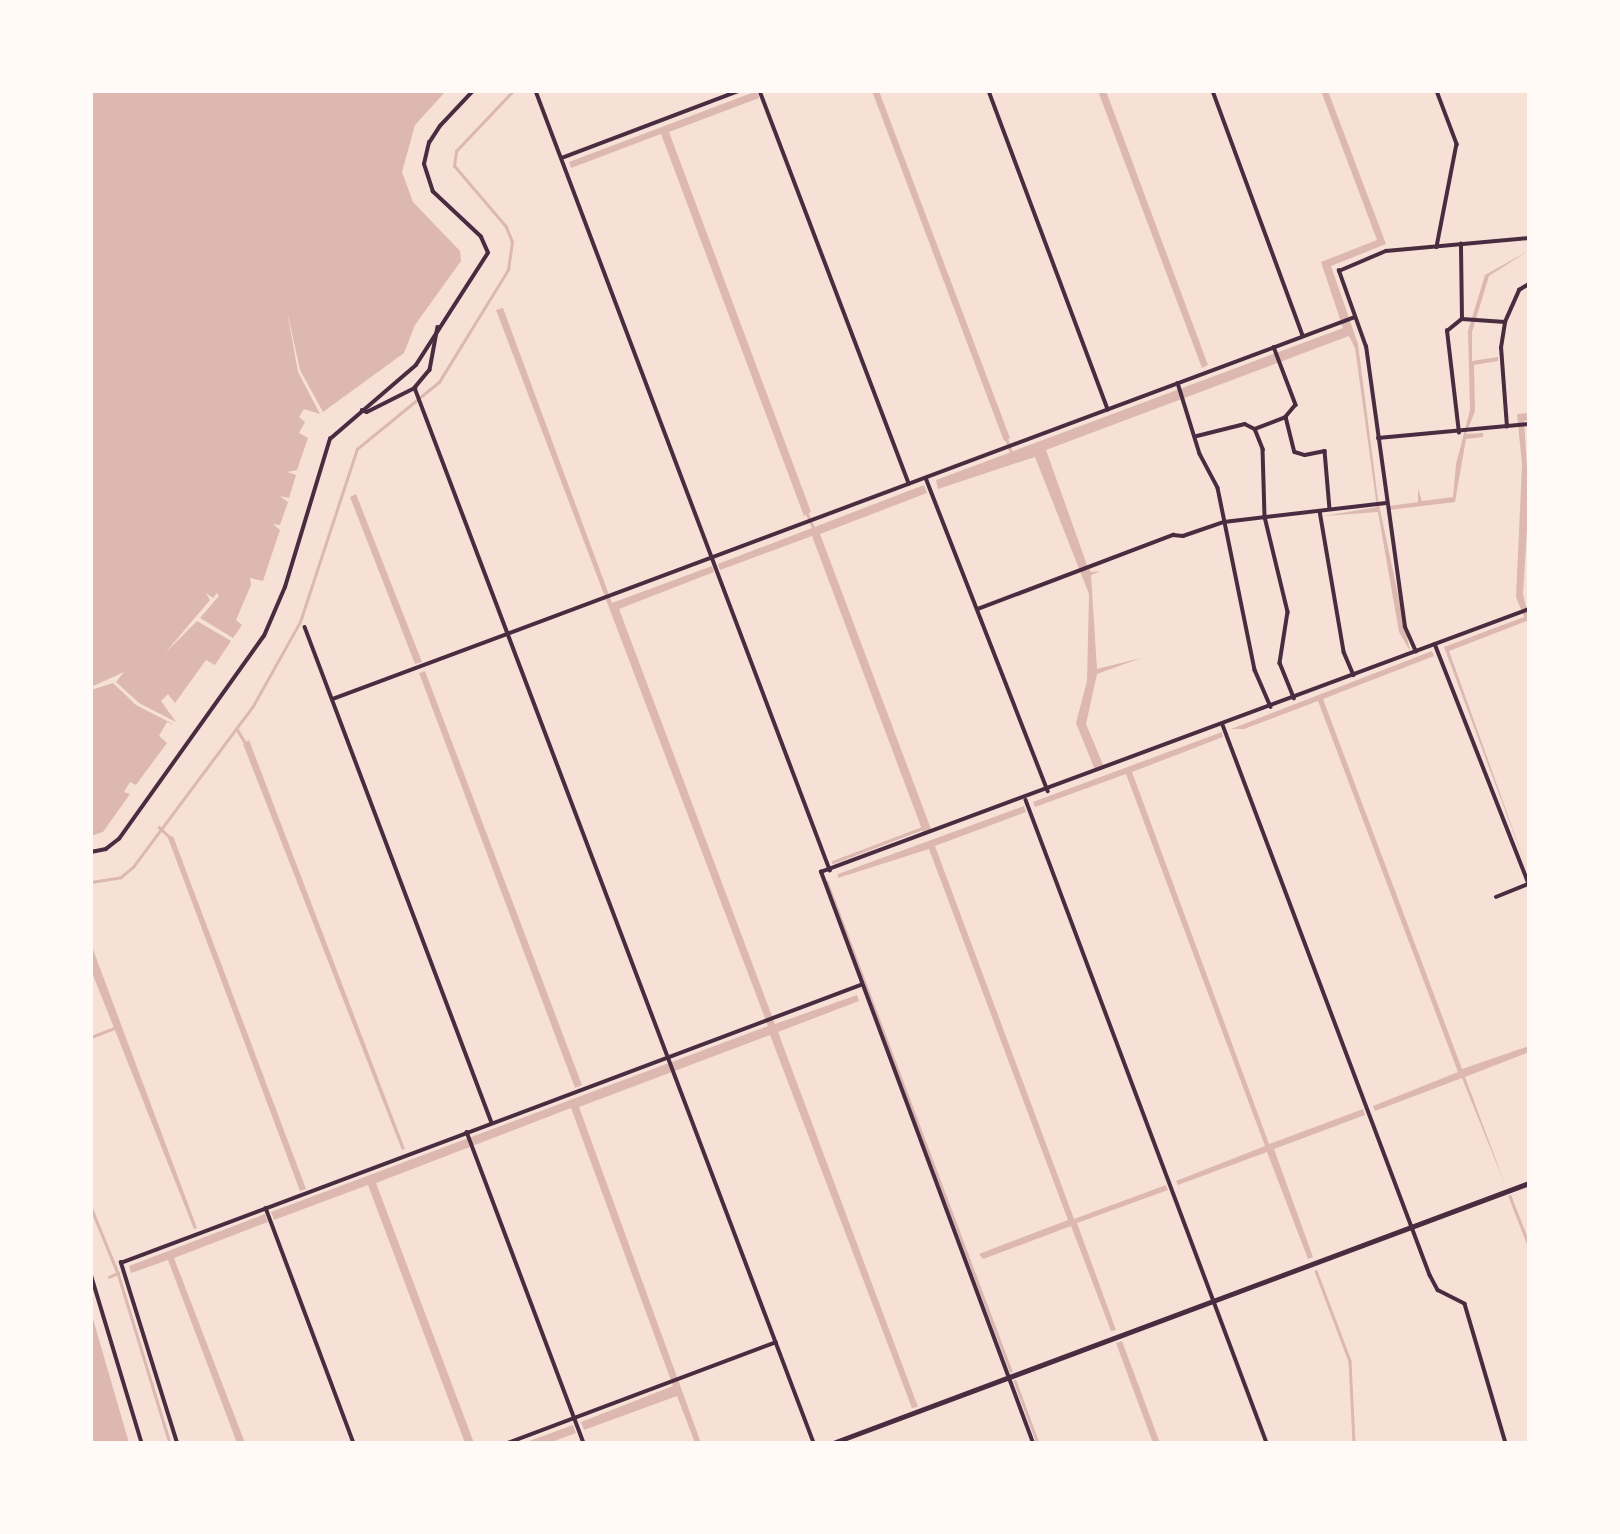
<!DOCTYPE html>
<html>
<head>
<meta charset="utf-8">
<style>
  body { margin:0 }
  #map { position:relative; width:1620px; height:1534px; overflow:hidden; background:#f7e1d7; font-family:"PT Sans",sans-serif }
  div>[style] { position:absolute }
  [style*='--x'] { left:calc(var(--x)*1px); top:calc(var(--y)*1px); width:calc(var(--w)*1px); rotate:calc(var(--a)*1deg) }
  .water>* { inset:0; background:#dcb8b0 }
  .stream>* { height:2.5px; margin:-1.25px; padding:0 1.25px; transform-origin:1.25px; border-radius:1.25px; background:#dcb8b0 }
  .minor>* { height:3.5px; margin:-1.75px; padding:0 1.75px; transform-origin:1.75px; border-radius:1.75px; background:#4a2c40 }
  .tertiary>* { height:4.5px; margin:-2.25px; padding:0 2.25px; transform-origin:2.25px; border-radius:2.25px; background:#4a2c40 }
  span { translate:-50% -50%; white-space:nowrap; text-align:center; line-height:1.15; -webkit-text-stroke:5px #fffaf5; paint-order:stroke }
  .frame { position:absolute; inset:0; border:93px solid #fffaf5; pointer-events:none }
</style>
</head>
<body>
<div id="map">
  <div class="water">
    <div style="clip-path:polygon(91px 91px,446px 91px,415px 125px,402px 172px,413px 202px,460px 251px,461px 261px,415px 325px,404px 353px,323px 412px,300px 370px,287px 311px,298px 372px,320px 414px,304px 409px,299px 417px,305px 422px,299px 433px,308px 438px,297px 470px,287px 472px,296px 475px,289px 498px,280px 496px,288px 502px,280px 525px,273px 524px,280px 530px,263px 581px,250px 578px,251px 585px,236px 620px,242px 625px,233px 638px,200px 618px,219px 596px,217px 593px,213px 598px,206px 593px,210px 600px,165px 653px,197px 621px,231px 641px,215px 665px,206px 660px,175px 703px,168px 694px,161px 701px,176px 722px,139px 703px,116px 682px,124px 672px,91px 687px)"></div>
    <div style="clip-path:polygon(757px 91px,759px 98px,669px 132px,811px 512px,804px 516px,661px 134px,571px 168px,569px 162px)"></div>
    <div style="clip-path:polygon(872px 91px,879px 91px,1010px 438px,1004px 441px)"></div>
    <div style="clip-path:polygon(1098px 91px,1106px 91px,1208px 365px,1202px 368px)"></div>
    <div style="clip-path:polygon(1321px 91px,1328px 91px,1386px 244px,1331px 266px,1358px 344px,1378px 500px,1410px 651px,1399px 632px,1378px 512px,1324px 516px,1377px 507px,1355px 348px,1349px 336px,1046px 450px,1087px 565px,1091px 572px,1101px 571px,1091px 575px,1097px 669px,1141px 658px,1097px 674px,1086px 724px,1104px 767px,1095px 770px,1076px 723px,1087px 681px,1089px 594px,1035px 457px,938px 489px,936px 480px,1343px 328px,1321px 262px,1377px 240px)"></div>
    <div style="clip-path:polygon(1528px 251px,1489px 276px,1472px 332px,1472px 361px,1498px 357px,1498px 361px,1474px 365px,1475px 411px,1466px 434px,1483px 433px,1483px 437px,1466px 439px,1455px 502px,1389px 510px,1389px 506px,1418px 502px,1418px 489px,1422px 501px,1453px 497px,1456px 464px,1470px 410px,1468px 331px,1485px 275px)"></div>
    <div style="clip-path:polygon(503px 308px,612px 603px,712px 566px,714px 572px,619px 609px,775px 1024px,857px 995px,859px 1001px,778px 1032px,918px 1407px,912px 1408px,770px 1035px,579px 1107px,701px 1443px,695px 1443px,677px 1396px,584px 1430px,581px 1422px,673px 1386px,571px 1108px,376px 1183px,474px 1443px,465px 1443px,368px 1185px,274px 1220px,271px 1212px,768px 1026px,496px 310px)"></div>
    <div style="clip-path:polygon(1529px 413px,1529px 420px,1524px 421px,1529px 497px,1523px 594px,1529px 620px,1449px 651px,1529px 874px,1444px 647px,1524px 617px,1516px 597px,1522px 465px,1517px 414px)"></div>
    <div style="clip-path:polygon(924px 485px,927px 493px,820px 534px,931px 829px,923px 832px,812px 536px,720px 570px,718px 564px)"></div>
    <div style="clip-path:polygon(356px 494px,422px 662px,415px 664px,350px 497px)"></div>
    <div style="clip-path:polygon(1432px 651px,1434px 656px,1323px 699px,1462px 1069px,1529px 1046px,1529px 1052px,1465px 1077px,1506px 1187px,1462px 1078px,1375px 1111px,1373px 1106px,1458px 1072px,1318px 701px,1244px 729px,1231px 729px)"></div>
    <div style="clip-path:polygon(425px 671px,582px 1085px,575px 1088px,419px 673px)"></div>
    <div style="clip-path:polygon(113px 683px,136px 705px,175px 725px,167px 722px,159px 736px,167px 743px,136px 785px,130px 782px,124px 792px,130px 794px,103px 832px,91px 836px,91px 690px)"></div>
    <div style="clip-path:polygon(1222px 732px,1223px 737px,1132px 772px,1269px 1144px,1363px 1109px,1365px 1115px,1274px 1149px,1313px 1257px,1308px 1259px,1267px 1152px,1178px 1185px,1176px 1181px,1265px 1146px,1126px 774px,1035px 807px,1033px 802px)"></div>
    <div style="clip-path:polygon(249px 740px,405px 1149px,402px 1150px,243px 744px)"></div>
    <div style="clip-path:polygon(1024px 806px,1026px 812px,935px 846px,1074px 1219px,1166px 1185px,1168px 1190px,1077px 1223px,1116px 1330px,1111px 1331px,1071px 1226px,983px 1259px,979px 1254px,1068px 1220px,929px 849px,838px 878px,838px 874px)"></div>
    <div style="clip-path:polygon(173px 836px,306px 1189px,300px 1191px,168px 838px)"></div>
    <div style="clip-path:polygon(91px 944px,197px 1228px,194px 1229px,91px 970px)"></div>
    <div style="clip-path:polygon(265px 1214px,268px 1222px,174px 1258px,245px 1443px,237px 1443px,168px 1260px,131px 1273px,129px 1266px)"></div>
    <div style="clip-path:polygon(91px 1312px,129px 1443px,91px 1443px)"></div>
    <div style="clip-path:polygon(1122px 1341px,1160px 1443px,1153px 1443px,1116px 1343px)"></div>
    <div style="clip-path:polygon(573px 1425px,576px 1433px,549px 1443px,524px 1443px)"></div>
  </div>
  <div class="stream">
    <div style="--x:1006;--y:437;--w:18;--a:71"></div>
    <div style="--x:807;--y:513;--w:17;--a:66"></div>
    <div style="--x:237;--y:729;--w:17;--a:59"></div>
    <div style="--x:159;--y:827;--w:18;--a:43"></div>
    <div style="--x:833;--y:862;--w:98;--a:-20.8"></div>
    <div style="--x:91;--y:882;--w:30;--a:-9"></div>
    <div style="--x:121;--y:877;--w:16;--a:-40"></div>
    <div style="--x:133;--y:867;--w:201;--a:-53.3"></div>
    <div style="--x:253;--y:706;--w:96;--a:-60.8"></div>
    <div style="--x:300;--y:622;--w:182;--a:-71.8"></div>
    <div style="--x:357;--y:449;--w:106;--a:-39.3"></div>
    <div style="--x:439;--y:382;--w:132;--a:-58.4"></div>
    <div style="--x:508;--y:270;--w:28;--a:-82"></div>
    <div style="--x:512;--y:242;--w:16;--a:-112"></div>
    <div style="--x:506;--y:227;--w:80;--a:-130.4"></div>
    <div style="--x:454;--y:166;--w:15;--a:-82"></div>
    <div style="--x:456;--y:151;--w:83;--a:-46.5"></div>
    <div style="--x:827;--y:882;--w:522;--a:69.38"></div>
    <div style="--x:91;--y:1037;--w:25;--a:-21"></div>
    <div style="--x:1510;--y:1196;--w:53;--a:68.8"></div>
    <div style="--x:91;--y:1207;--w:71;--a:67.8"></div>
    <div style="--x:118;--y:1273;--w:178;--a:73"></div>
    <div style="--x:1316;--y:1271;--w:96;--a:69.3"></div>
    <div style="--x:1350;--y:1361;--w:82;--a:87.2"></div>
    <div style="--x:109;--y:1277;--w:10;--a:-24"></div>
    <div style="--x:1015;--y:1381;--w:66;--a:69.6"></div>
  </div>
  <div class="minor">
    <div style="--x:536;--y:91;--w:833;--a:69.32"></div>
    <div style="--x:760;--y:91;--w:420;--a:69.2"></div>
    <div style="--x:989;--y:91;--w:340;--a:69.5"></div>
    <div style="--x:1213;--y:91;--w:261;--a:69.8"></div>
    <div style="--x:1437;--y:91;--w:57;--a:69.3"></div>
    <div style="--x:1457;--y:144;--w:105;--a:101"></div>
    <div style="--x:562;--y:158;--w:188;--a:-20.8"></div>
    <div style="--x:1462;--y:319;--w:43;--a:4"></div>
    <div style="--x:438;--y:327;--w:44;--a:100.5"></div>
    <div style="--x:430;--y:370;--w:23;--a:130"></div>
    <div style="--x:415;--y:388;--w:1128;--a:69.28"></div>
    <div style="--x:1274;--y:347;--w:62;--a:69.2"></div>
    <div style="--x:1296;--y:405;--w:16;--a:130"></div>
    <div style="--x:1286;--y:417;--w:36;--a:76"></div>
    <div style="--x:1295;--y:452;--w:10;--a:17"></div>
    <div style="--x:1305;--y:455;--w:20;--a:-11"></div>
    <div style="--x:1325;--y:451;--w:58;--a:85.1"></div>
    <div style="--x:1178;--y:383;--w:74;--a:72.8"></div>
    <div style="--x:1200;--y:454;--w:38;--a:62"></div>
    <div style="--x:1218;--y:488;--w:186;--a:78.5"></div>
    <div style="--x:1255;--y:670;--w:40;--a:66.6"></div>
    <div style="--x:362;--y:410;--w:5;--a:22"></div>
    <div style="--x:367;--y:412;--w:54;--a:-26.6"></div>
    <div style="--x:1507;--y:427;--w:79;--a:-94.3"></div>
    <div style="--x:1501;--y:348;--w:26;--a:-81"></div>
    <div style="--x:1505;--y:322;--w:35;--a:-66"></div>
    <div style="--x:1519;--y:290;--w:12;--a:-31"></div>
    <div style="--x:1255;--y:429;--w:22;--a:68"></div>
    <div style="--x:1263;--y:449;--w:68;--a:88.3"></div>
    <div style="--x:1265;--y:517;--w:98;--a:76.4"></div>
    <div style="--x:1288;--y:612;--w:52;--a:98.9"></div>
    <div style="--x:1280;--y:663;--w:38;--a:68"></div>
    <div style="--x:1459;--y:433;--w:103;--a:-96.7"></div>
    <div style="--x:1447;--y:331;--w:19;--a:-39"></div>
    <div style="--x:1462;--y:319;--w:75;--a:-90.8"></div>
    <div style="--x:1197;--y:436;--w:49;--a:-14"></div>
    <div style="--x:1245;--y:424;--w:11;--a:27"></div>
    <div style="--x:1255;--y:429;--w:33;--a:-21"></div>
    <div style="--x:1378;--y:438;--w:152;--a:-5.3"></div>
    <div style="--x:926;--y:478;--w:336;--a:68.7"></div>
    <div style="--x:1320;--y:511;--w:143;--a:80.3"></div>
    <div style="--x:1344;--y:652;--w:25;--a:67"></div>
    <div style="--x:978;--y:609;--w:209;--a:-20.8"></div>
    <div style="--x:1173;--y:535;--w:10;--a:6"></div>
    <div style="--x:1183;--y:536;--w:43;--a:-18.9"></div>
    <div style="--x:1224;--y:522;--w:163;--a:-6.7"></div>
    <div style="--x:305;--y:627;--w:530;--a:69.34"></div>
    <div style="--x:1435;--y:644;--w:258;--a:68.6"></div>
    <div style="--x:1416;--y:652;--w:27;--a:-114"></div>
    <div style="--x:1405;--y:627;--w:283;--a:-97.9"></div>
    <div style="--x:1366;--y:347;--w:81;--a:-109.6"></div>
    <div style="--x:1339;--y:271;--w:51;--a:-23.1"></div>
    <div style="--x:1386;--y:251;--w:144;--a:-5.2"></div>
    <div style="--x:333;--y:699;--w:1091;--a:-20.49"></div>
    <div style="--x:1223;--y:725;--w:588;--a:69.38"></div>
    <div style="--x:1430;--y:1275;--w:17;--a:62"></div>
    <div style="--x:1438;--y:1290;--w:30;--a:27"></div>
    <div style="--x:1465;--y:1304;--w:145;--a:73.6"></div>
    <div style="--x:1026;--y:800;--w:687;--a:69.45"></div>
    <div style="--x:91;--y:852;--w:15;--a:-11"></div>
    <div style="--x:106;--y:849;--w:16;--a:-38"></div>
    <div style="--x:119;--y:839;--w:249;--a:-54.5"></div>
    <div style="--x:264;--y:636;--w:53;--a:-66.8"></div>
    <div style="--x:285;--y:587;--w:155;--a:-73.1"></div>
    <div style="--x:330;--y:439;--w:113;--a:-40.7"></div>
    <div style="--x:416;--y:365;--w:133;--a:-57.3"></div>
    <div style="--x:488;--y:253;--w:17;--a:-114"></div>
    <div style="--x:481;--y:237;--w:66;--a:-136.8"></div>
    <div style="--x:433;--y:192;--w:29;--a:-108"></div>
    <div style="--x:424;--y:164;--w:22;--a:-77"></div>
    <div style="--x:429;--y:143;--w:20;--a:-57"></div>
    <div style="--x:440;--y:126;--w:48;--a:-46.7"></div>
    <div style="--x:1496;--y:897;--w:32;--a:-22"></div>
    <div style="--x:467;--y:1132;--w:332;--a:69.4"></div>
    <div style="--x:266;--y:1208;--w:251;--a:69.5"></div>
    <div style="--x:91;--y:1274;--w:177;--a:73.2"></div>
    <div style="--x:177;--y:1443;--w:189;--a:-107.3"></div>
    <div style="--x:121;--y:1263;--w:790;--a:-20.59"></div>
    <div style="--x:508;--y:1443;--w:286;--a:-20.6"></div>
    <div style="--x:1033;--y:1443;--w:609;--a:-110.37"></div>
    <div style="--x:821;--y:872;--w:755;--a:-20.38"></div>
  </div>
  <div class="tertiary">
    <div style="--x:833;--y:1443;--w:743;--a:-20.48"></div>
  </div>
  <div class="frame"></div>
</div>
</body>
</html>
